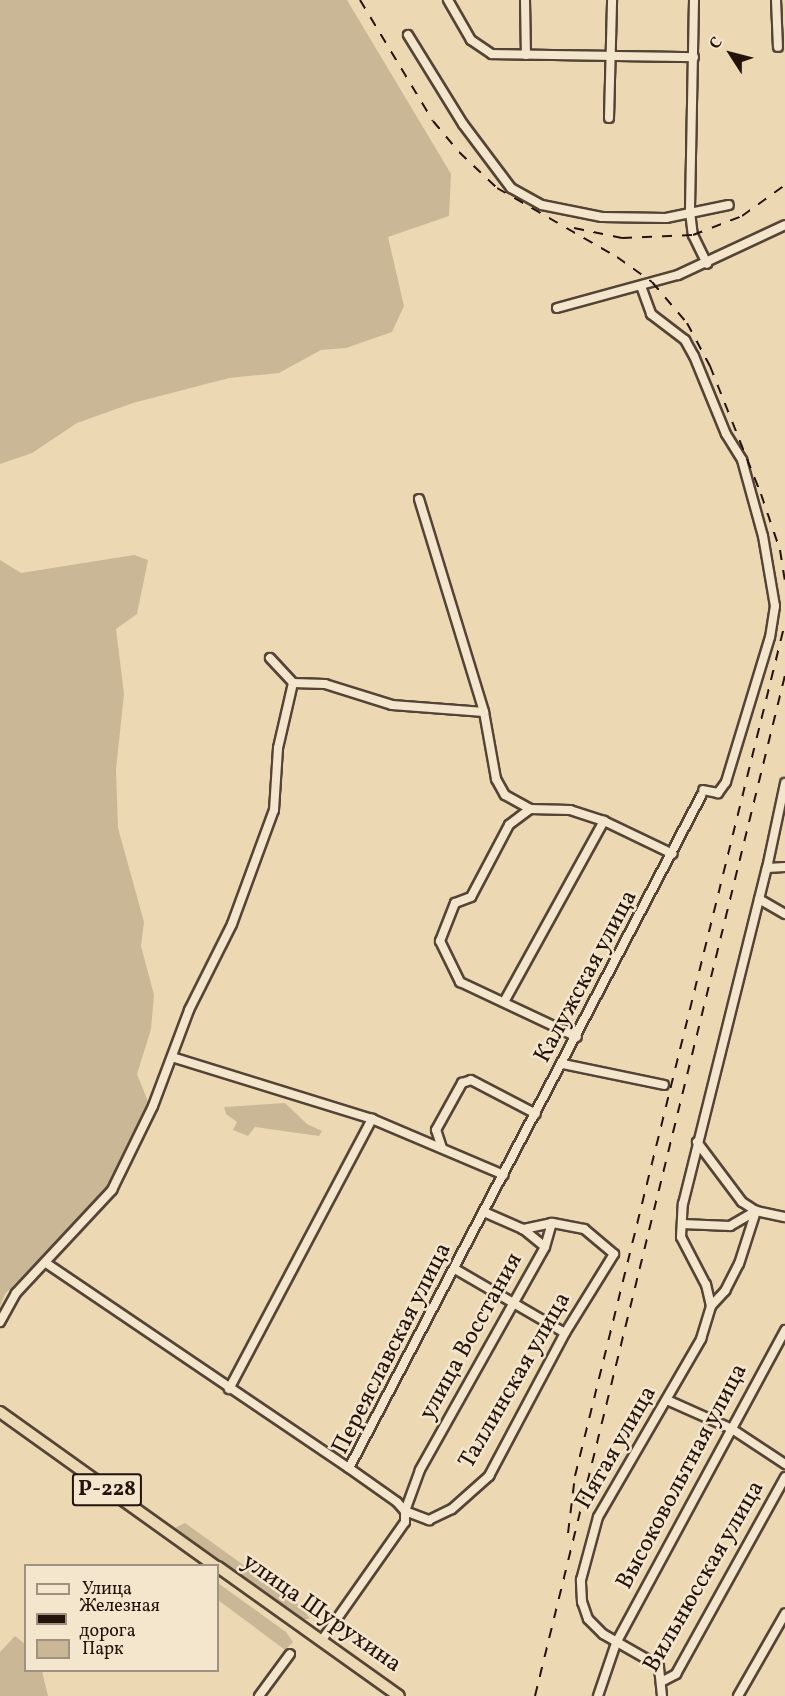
<!DOCTYPE html>
<html>
<head>
<meta charset="utf-8">
<style>
  body { margin:0 }
  #map { position:relative; width:785px; height:1696px; overflow:hidden; background:#ecd8b2; font-family:Vollkorn,serif }
  div>[style] { position:absolute }
  [style*='--x'] { left:calc(var(--x)*1px); top:calc(var(--y)*1px); width:calc(var(--w)*1px); rotate:calc(var(--a)*1deg) }
  .green>* { inset:0; background:#cab796 }
  .roads { filter:drop-shadow(2px 0 #554436) drop-shadow(-2px 0 #554436) drop-shadow(0 2px #554436) drop-shadow(0 -2px #554436) }
  .minor>* { height:8px; margin:-4px; padding:0 4px; transform-origin:4px; border-radius:4px; background:#f3e6cd }
  .highway>* { height:10px; margin:-5px; padding:0 5px; transform-origin:5px; border-radius:5px; background:#ecd8b2 }
  .rail>* { height:2px; margin-top:-1px; transform-origin:0; background:repeating-linear-gradient(90deg,#23130c 0 10px,transparent 0 20px) }
  span { translate:-50% -50%; white-space:nowrap; text-align:center; line-height:1.15; -webkit-text-stroke:5px #f3e6cd; paint-order:stroke }
  .shield-label span { padding:2px 4px; background:#f3e6cd; border:2px solid; border-radius:4px; -webkit-text-stroke-width:0 }
  .shield-label { font-size:22px; color:#23130c; font-weight:700 }
  .street-label { font-size:24px; color:#23130c }
  .legend { position:absolute; left:24px; top:1564px; width:195px; height:108px; box-sizing:border-box; background:#f3e6cd; border:2px solid #a09280; margin:0; padding:8px 10px; list-style:none; font-size:18px; color:#23130c }
  .legend li { display:flex; align-items:center; gap:12px; height:30px }
  .legend b { width:30px; border:2px solid #a09280 }
  .north { position:absolute; left:701px; top:24px; width:60px; height:60px; -webkit-text-stroke:4px #f3e6cd; paint-order:stroke; rotate:306deg; font-size:16px; font-weight:700; line-height:24px; text-align:center; color:#23130c }
  .north::after { content:''; display:block; margin:auto; width:21px; height:27px; background:#23130c; clip-path:polygon(50% 0,100% 100%,50% 72%,0 100%) }
</style>
</head>
<body>
<div id="map">
  <div class="green">
    <div style="clip-path:polygon(0 0,347px 0,451px 174px,449px 216px,388px 237px,404px 306px,392px 332px,346px 348px,321px 350px,279px 373px,229px 378px,133px 403px,77px 423px,32px 453px,0 464px)"></div>
    <div style="clip-path:polygon(134px 555px,148px 560px,137px 614px,116px 629px,124px 694px,116px 769px,118px 828px,144px 922px,141px 946px,154px 995px,151px 1029px,137px 1074px,149px 1104px,113px 1183px,5px 1294px,0 1306px,0 560px,21px 573px)"></div>
    <div style="clip-path:polygon(285px 1103px,307px 1124px,322px 1131px,319px 1136px,255px 1127px,248px 1136px,233px 1130px,237px 1122px,226px 1114px,224px 1107px)"></div>
    <div style="clip-path:polygon(185px 1523px,302px 1607px,310px 1619px,299px 1619px,175px 1528px)"></div>
    <div style="clip-path:polygon(218px 1583px,286px 1632px,293px 1642px,285px 1650px,218px 1600px)"></div>
    <div style="clip-path:polygon(15px 1636px,25px 1644px,26px 1670px,42px 1671px,48px 1696px,0 1696px,0 1652px)"></div>
  </div>
  <div class="roads">
    <div class="minor">
      <div style="--x:448;--y:0;--w:46;--a:60.1"></div>
      <div style="--x:471;--y:40;--w:25;--a:34"></div>
      <div style="--x:492;--y:54;--w:202;--a:0.9"></div>
      <div style="--x:525;--y:0;--w:55;--a:89"></div>
      <div style="--x:694;--y:0;--w:212;--a:91.1"></div>
      <div style="--x:690;--y:212;--w:23;--a:83"></div>
      <div style="--x:693;--y:235;--w:32;--a:64"></div>
      <div style="--x:776;--y:0;--w:47;--a:87.6"></div>
      <div style="--x:408;--y:35;--w:105;--a:58.3"></div>
      <div style="--x:463;--y:124;--w:80;--a:53.1"></div>
      <div style="--x:511;--y:188;--w:35;--a:29"></div>
      <div style="--x:542;--y:205;--w:61;--a:11.3"></div>
      <div style="--x:602;--y:217;--w:64;--a:0.9"></div>
      <div style="--x:666;--y:218;--w:64;--a:-11.7"></div>
      <div style="--x:609;--y:118;--w:118;--a:-88.5"></div>
      <div style="--x:641;--y:286;--w:30;--a:70"></div>
      <div style="--x:651;--y:314;--w:43;--a:37.4"></div>
      <div style="--x:685;--y:340;--w:18;--a:61"></div>
      <div style="--x:694;--y:356;--w:84;--a:67.7"></div>
      <div style="--x:726;--y:434;--w:31;--a:58"></div>
      <div style="--x:742;--y:460;--w:79;--a:74.6"></div>
      <div style="--x:763;--y:536;--w:71;--a:80.3"></div>
      <div style="--x:775;--y:606;--w:31;--a:99"></div>
      <div style="--x:770;--y:637;--w:152;--a:106.9"></div>
      <div style="--x:726;--y:782;--w:14;--a:126"></div>
      <div style="--x:718;--y:793;--w:15;--a:-169"></div>
      <div style="--x:557;--y:308;--w:125;--a:-15.3"></div>
      <div style="--x:678;--y:275;--w:118;--a:-25"></div>
      <div style="--x:419;--y:499;--w:223;--a:73"></div>
      <div style="--x:484;--y:712;--w:68;--a:79.8"></div>
      <div style="--x:496;--y:779;--w:18;--a:61"></div>
      <div style="--x:505;--y:795;--w:29;--a:29"></div>
      <div style="--x:530;--y:809;--w:40;--a:1.4"></div>
      <div style="--x:570;--y:810;--w:36;--a:18"></div>
      <div style="--x:604;--y:821;--w:76;--a:25.6"></div>
      <div style="--x:270;--y:658;--w:34;--a:47"></div>
      <div style="--x:293;--y:683;--w:32;--a:2"></div>
      <div style="--x:325;--y:684;--w:70;--a:17.4"></div>
      <div style="--x:392;--y:705;--w:92;--a:4.4"></div>
      <div style="--x:530;--y:809;--w:26;--a:143"></div>
      <div style="--x:509;--y:825;--w:81;--a:117.8"></div>
      <div style="--x:471;--y:897;--w:17;--a:159"></div>
      <div style="--x:455;--y:903;--w:41;--a:111.5"></div>
      <div style="--x:440;--y:941;--w:46;--a:64"></div>
      <div style="--x:460;--y:982;--w:129;--a:25.2"></div>
      <div style="--x:767;--y:868;--w:18;--a:-3"></div>
      <div style="--x:759;--y:899;--w:30;--a:30"></div>
      <div style="--x:504;--y:1002;--w:207;--a:-61.1"></div>
      <div style="--x:172;--y:1057;--w:209;--a:17.2"></div>
      <div style="--x:372;--y:1119;--w:143;--a:23"></div>
      <div style="--x:563;--y:1064;--w:103;--a:11.7"></div>
      <div style="--x:442;--y:1148;--w:19;--a:-108"></div>
      <div style="--x:436;--y:1130;--w:54;--a:-61"></div>
      <div style="--x:462;--y:1083;--w:9;--a:-18"></div>
      <div style="--x:471;--y:1080;--w:73;--a:27.6"></div>
      <div style="--x:484;--y:1212;--w:43;--a:23.6"></div>
      <div style="--x:523;--y:1229;--w:28;--a:39"></div>
      <div style="--x:545;--y:1247;--w:256;--a:119.3"></div>
      <div style="--x:420;--y:1470;--w:44;--a:110.1"></div>
      <div style="--x:405;--y:1511;--w:26;--a:21"></div>
      <div style="--x:429;--y:1520;--w:25;--a:-26"></div>
      <div style="--x:452;--y:1509;--w:50;--a:-41.7"></div>
      <div style="--x:489;--y:1476;--w:162;--a:-62"></div>
      <div style="--x:565;--y:1333;--w:93;--a:-58.2"></div>
      <div style="--x:614;--y:1254;--w:39;--a:-140"></div>
      <div style="--x:584;--y:1229;--w:33;--a:-169"></div>
      <div style="--x:552;--y:1223;--w:30;--a:168"></div>
      <div style="--x:682;--y:1224;--w:48;--a:2.4"></div>
      <div style="--x:730;--y:1226;--w:30;--a:-30"></div>
      <div style="--x:756;--y:1211;--w:30;--a:12"></div>
      <div style="--x:545;--y:1247;--w:25;--a:-74"></div>
      <div style="--x:46;--y:1263;--w:366;--a:34.1"></div>
      <div style="--x:455;--y:1269;--w:127;--a:30.2"></div>
      <div style="--x:711;--y:1306;--w:22;--a:-103"></div>
      <div style="--x:706;--y:1285;--w:54;--a:-117.5"></div>
      <div style="--x:681;--y:1237;--w:33;--a:-87"></div>
      <div style="--x:683;--y:1204;--w:346;--a:-76"></div>
      <div style="--x:767;--y:868;--w:87;--a:-78"></div>
      <div style="--x:0;--y:1322;--w:33;--a:-61"></div>
      <div style="--x:16;--y:1293;--w:141;--a:-47"></div>
      <div style="--x:112;--y:1190;--w:93;--a:-64"></div>
      <div style="--x:153;--y:1106;--w:103;--a:-69.4"></div>
      <div style="--x:189;--y:1010;--w:96;--a:-63.4"></div>
      <div style="--x:232;--y:924;--w:121;--a:-69.8"></div>
      <div style="--x:274;--y:810;--w:62;--a:-86.3"></div>
      <div style="--x:278;--y:748;--w:67;--a:-77"></div>
      <div style="--x:229;--y:1389;--w:306;--a:-62.1"></div>
      <div style="--x:667;--y:1400;--w:71;--a:24"></div>
      <div style="--x:732;--y:1429;--w:64;--a:33.4"></div>
      <div style="--x:322;--y:1640;--w:144;--a:-54.9"></div>
      <div style="--x:405;--y:1522;--w:11;--a:-90"></div>
      <div style="--x:405;--y:1511;--w:12;--a:-132"></div>
      <div style="--x:397;--y:1502;--w:59;--a:-144.7"></div>
      <div style="--x:349;--y:1468;--w:759;--a:-62.35"></div>
      <div style="--x:663;--y:1681;--w:15;--a:-28"></div>
      <div style="--x:676;--y:1674;--w:225;--a:-61"></div>
      <div style="--x:259;--y:1696;--w:52;--a:-53.6"></div>
      <div style="--x:598;--y:1696;--w:56;--a:-71.2"></div>
      <div style="--x:616;--y:1643;--w:356;--a:-61.6"></div>
      <div style="--x:662;--y:1696;--w:30;--a:-96"></div>
      <div style="--x:659;--y:1666;--w:64;--a:-150.3"></div>
      <div style="--x:603;--y:1634;--w:21;--a:-135"></div>
      <div style="--x:588;--y:1619;--w:18;--a:-109"></div>
      <div style="--x:582;--y:1602;--w:22;--a:-93"></div>
      <div style="--x:581;--y:1580;--w:65;--a:-74.9"></div>
      <div style="--x:598;--y:1517;--w:206;--a:-59.9"></div>
      <div style="--x:701;--y:1339;--w:34;--a:-73"></div>
      <div style="--x:711;--y:1306;--w:21;--a:-47"></div>
      <div style="--x:725;--y:1291;--w:30;--a:-63"></div>
      <div style="--x:739;--y:1264;--w:56;--a:-72.2"></div>
      <div style="--x:756;--y:1211;--w:17;--a:-147"></div>
      <div style="--x:742;--y:1202;--w:75;--a:-126.9"></div>
      <div style="--x:738;--y:1696;--w:95;--a:-60.2"></div>
    </div>
    <div class="highway">
      <div style="--x:0;--y:1412;--w:264;--a:35.6"></div>
      <div style="--x:218;--y:1567;--w:222;--a:35.5"></div>
    </div>
  </div>
  <div class="rail">
    <div style="--x:360;--y:0;--w:141;--a:58.9"></div>
    <div style="--x:433;--y:121;--w:40;--a:50"></div>
    <div style="--x:459;--y:152;--w:52;--a:43.5"></div>
    <div style="--x:497;--y:188;--w:138;--a:29.9"></div>
    <div style="--x:617;--y:257;--w:43;--a:35.5"></div>
    <div style="--x:652;--y:282;--w:54;--a:49.5"></div>
    <div style="--x:687;--y:323;--w:49;--a:61.9"></div>
    <div style="--x:710;--y:366;--w:138;--a:68.3"></div>
    <div style="--x:761;--y:494;--w:59;--a:71.3"></div>
    <div style="--x:780;--y:550;--w:30;--a:81"></div>
    <div style="--x:574;--y:228;--w:49;--a:11.8"></div>
    <div style="--x:622;--y:238;--w:71;--a:-2.4"></div>
    <div style="--x:693;--y:235;--w:53;--a:-21.2"></div>
    <div style="--x:742;--y:216;--w:53;--a:-35.8"></div>
    <div style="--x:568;--y:1533;--w:57;--a:-83"></div>
    <div style="--x:575;--y:1476;--w:878;--a:-76.17"></div>
    <div style="--x:535;--y:1696;--w:1051;--a:-76.24"></div>
  </div>
  <div class="shield-label">
    <span style="left:107px;top:1490px">Р-228</span>
  </div>
  <div class="street-label">
    <span style="left:587px;top:977px;rotate:-62deg">Калужская улица</span>
    <span style="left:472px;top:1337px;rotate:-61deg">улица Восстания</span>
    <span style="left:393px;top:1349px;rotate:-63deg">Переяславская улица</span>
    <span style="left:516px;top:1381px;rotate:-60deg">Таллинская улица</span>
    <span style="left:617px;top:1448px;rotate:-60deg">Пятая улица</span>
    <span style="left:683px;top:1477px;rotate:-62deg">Высоковольтная улица</span>
    <span style="left:705px;top:1577px;rotate:-60deg">Вильнюсская улица</span>
    <span style="left:321px;top:1614px;rotate:35deg">улица Шурухина</span>
  </div>
  <ul class="legend">
  <li><b style="height:8px;background:#f3e6cd"></b>Улица</li>
  <li><b style="height:8px;background:#23130c"></b>Железная дорога</li>
  <li><b style="height:16px;background:#cab796"></b>Парк</li>
  </ul>
  <div class="north">С</div>
</div>
</body>
</html>
